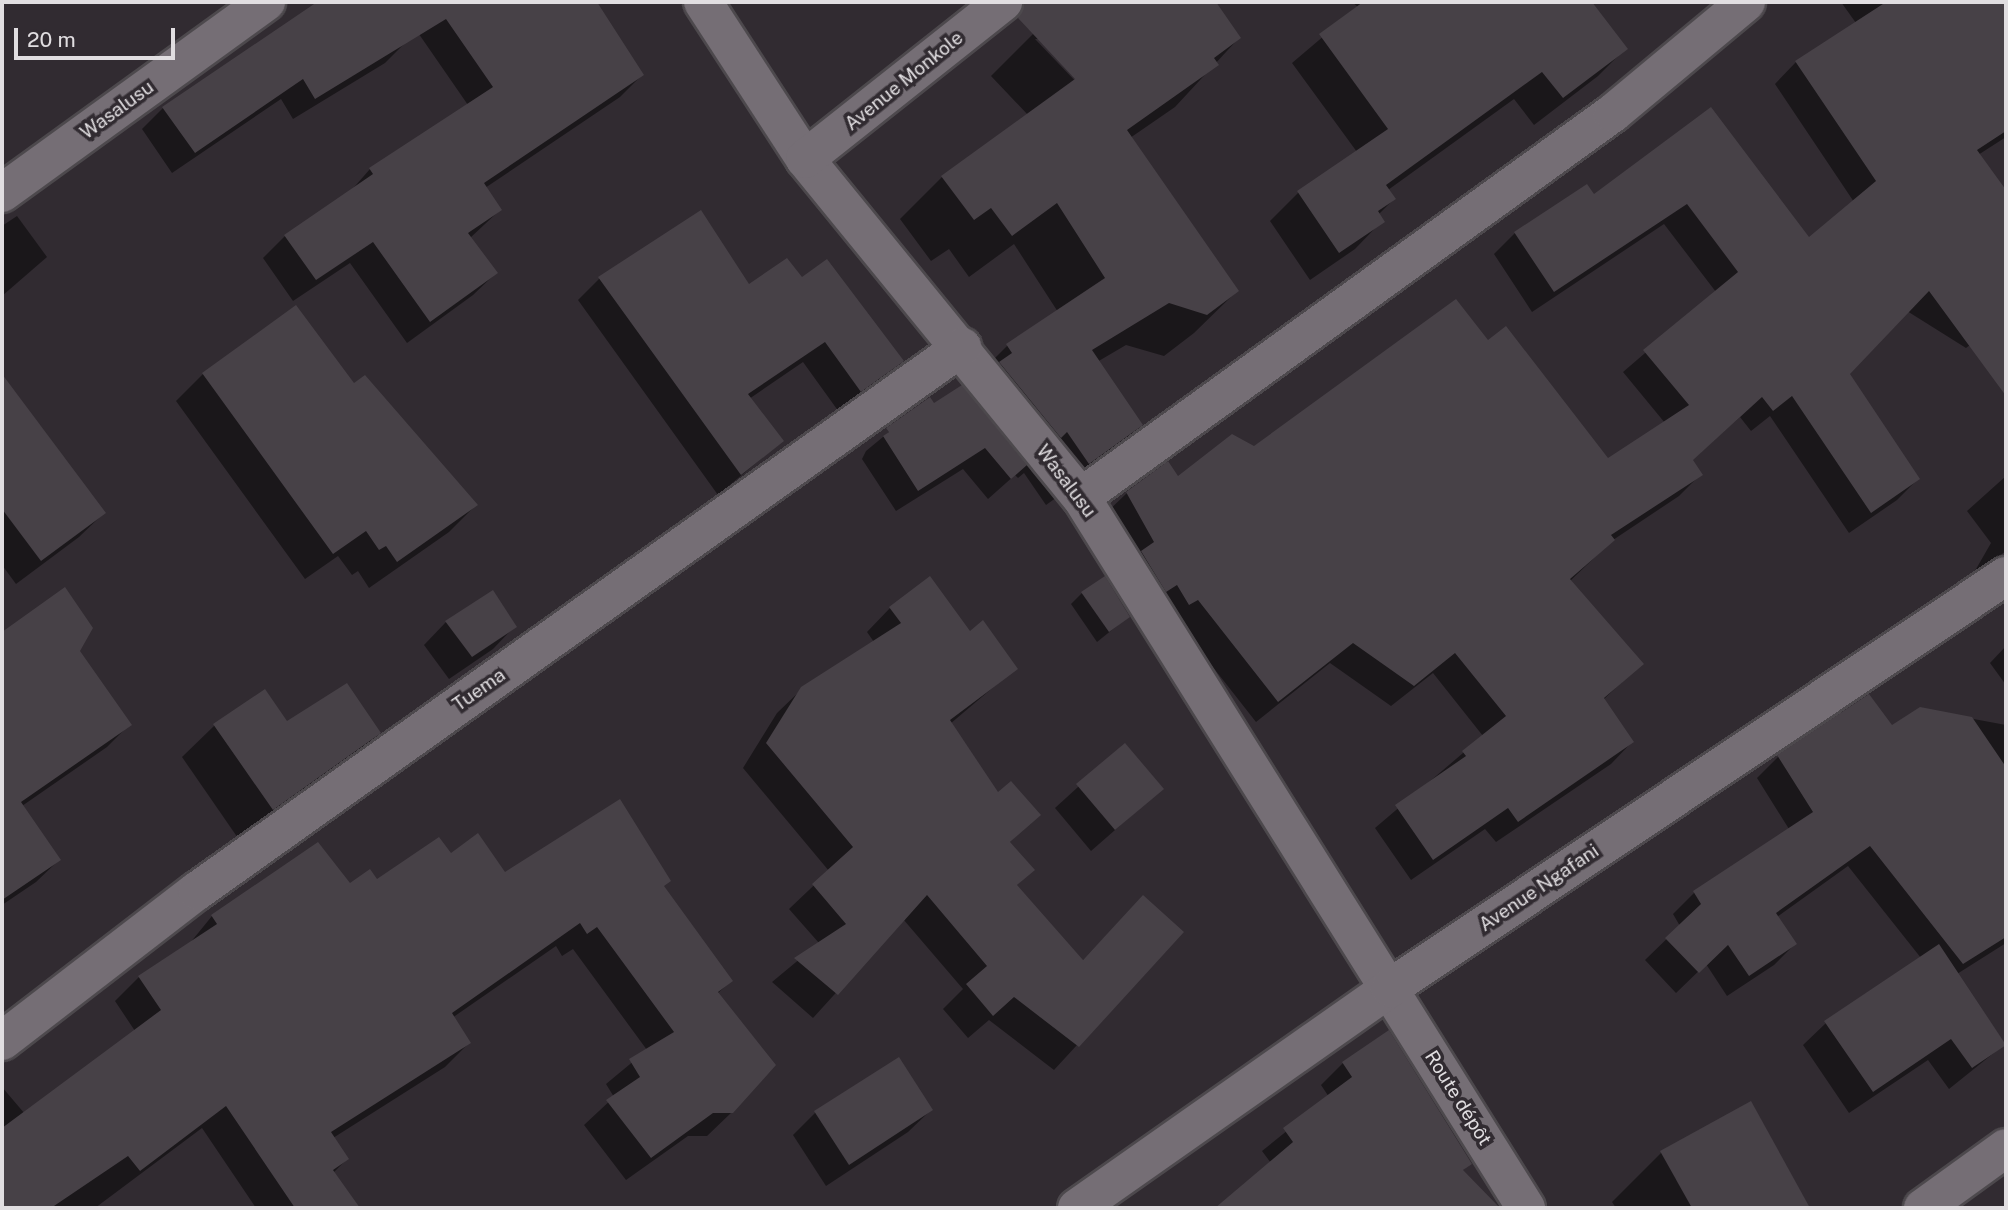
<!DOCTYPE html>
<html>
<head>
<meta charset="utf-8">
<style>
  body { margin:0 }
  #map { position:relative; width:2008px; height:1210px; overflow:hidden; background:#312b31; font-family:"Public Sans",sans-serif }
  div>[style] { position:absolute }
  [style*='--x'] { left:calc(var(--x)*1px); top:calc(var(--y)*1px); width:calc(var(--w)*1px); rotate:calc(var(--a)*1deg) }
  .shadow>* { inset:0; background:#0007 }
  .building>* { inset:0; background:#474147 }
  .roads { filter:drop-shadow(2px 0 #4d494d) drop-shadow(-2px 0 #4d494d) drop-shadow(0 2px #4d494d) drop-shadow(0 -2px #4d494d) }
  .street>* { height:38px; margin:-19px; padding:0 19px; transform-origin:19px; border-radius:19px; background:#756e75 }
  span { translate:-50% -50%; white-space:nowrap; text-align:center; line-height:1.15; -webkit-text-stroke:7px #312b31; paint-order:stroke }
  .street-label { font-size:19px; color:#e1dee1 }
  .frame { position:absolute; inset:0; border:4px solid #e1dee1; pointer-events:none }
  .scale { position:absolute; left:14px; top:28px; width:161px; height:32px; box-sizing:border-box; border:4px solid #e1dee1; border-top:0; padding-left:9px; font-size:21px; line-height:24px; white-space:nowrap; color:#e1dee1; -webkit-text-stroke:5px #312b31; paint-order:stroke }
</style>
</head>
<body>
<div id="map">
  <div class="shadow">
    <div style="clip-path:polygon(320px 2px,382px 2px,407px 41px,385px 63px,293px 119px,281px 99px,172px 173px,142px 129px,163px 108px)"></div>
    <div style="clip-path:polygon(412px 2px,594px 2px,642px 75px,620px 97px,485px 188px,500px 210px,470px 238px,496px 273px,473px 295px,407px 343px,350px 263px,293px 301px,263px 258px,285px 236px,349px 193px,370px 169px,468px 105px,403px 11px)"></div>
    <div style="clip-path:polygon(evenodd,1071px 2px,1213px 2px,1239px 38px,1175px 107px,1130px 138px,1237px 291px,1194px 333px,1164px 356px,1126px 345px,1097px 362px,1141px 425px,1099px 467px,1046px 505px,1024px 473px,1018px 478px,1015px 475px,988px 499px,963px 469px,896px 511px,862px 459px,866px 451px,929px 399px,934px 405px,963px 390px,1007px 346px,1058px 312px,1014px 244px,969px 277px,949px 249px,931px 261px,900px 219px,942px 177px,1028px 115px,991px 76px,1033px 34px,1067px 11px,1071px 2px,1035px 39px,1040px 39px,1082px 84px,1080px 86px,1035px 39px)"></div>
    <div style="clip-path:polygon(1352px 2px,1590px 2px,1626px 48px,1598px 76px,1534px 125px,1514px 99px,1388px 190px,1394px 199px,1378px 215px,1382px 221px,1355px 249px,1310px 280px,1270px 221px,1298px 193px,1357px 152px,1292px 63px,1358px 7px)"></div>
    <div style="clip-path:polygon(1841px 2px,2006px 2px,2006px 38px,2001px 41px,2006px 48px,2006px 137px,1978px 155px,2006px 193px,2006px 229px,1998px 237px,2006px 248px,2006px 318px,1966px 348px,1907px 311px,1848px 374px,1918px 479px,1897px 500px,1849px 533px,1770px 416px,1751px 431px,1740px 417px,1691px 461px,1700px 475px,1679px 496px,1613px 540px,1570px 581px,1642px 663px,1603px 700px,1632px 742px,1611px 764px,1496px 842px,1485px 829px,1411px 880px,1375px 828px,1483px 736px,1433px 673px,1391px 706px,1330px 663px,1256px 722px,1176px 620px,1105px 514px,1127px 493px,1178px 479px,1254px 448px,1487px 342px,1608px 460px,1665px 423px,1623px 372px,1716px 292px,1664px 224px,1532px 312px,1494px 254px,1515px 233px,1594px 197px,1710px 109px,1809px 239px,1854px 202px,1775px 84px,1796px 62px,1856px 23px)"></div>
    <div style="clip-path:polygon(17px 216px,47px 257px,2px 296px,2px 226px)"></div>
    <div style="clip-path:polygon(599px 279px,749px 286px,801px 279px,902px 361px,839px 412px,803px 362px,749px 399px,782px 441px,718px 495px,578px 300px)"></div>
    <div style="clip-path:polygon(203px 374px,353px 385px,476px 505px,449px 532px,369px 588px,358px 571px,352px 575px,338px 556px,305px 579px,176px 401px)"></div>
    <div style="clip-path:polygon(2px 377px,104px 513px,79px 537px,16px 584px,2px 565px)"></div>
    <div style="clip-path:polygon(2006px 476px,2006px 551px,1972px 576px,1991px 543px,1967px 511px)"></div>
    <div style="clip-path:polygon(64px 589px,78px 651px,130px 724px,107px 747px,22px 806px,59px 860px,36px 882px,2px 905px,2px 634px)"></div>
    <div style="clip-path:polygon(1082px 593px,1128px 617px,1097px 642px,1071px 604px)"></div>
    <div style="clip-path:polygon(890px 608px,970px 633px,1016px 668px,950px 724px,998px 795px,1038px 815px,1009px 843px,1032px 870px,1016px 886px,1082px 961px,1143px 897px,1181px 932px,1054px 1070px,989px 1020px,968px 1038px,943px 1009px,963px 989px,903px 919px,813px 1018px,772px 982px,819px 943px,789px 909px,829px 871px,743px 768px,777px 713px,802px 689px,874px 642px,867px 632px)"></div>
    <div style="clip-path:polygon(446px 622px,515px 626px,493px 649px,449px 679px,424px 645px)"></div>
    <div style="clip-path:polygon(2006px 646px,2006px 685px,1990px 663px)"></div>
    <div style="clip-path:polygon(1920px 709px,2006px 725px,2006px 943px,1957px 974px,2005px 1044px,1949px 1089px,1928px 1060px,1849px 1113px,1803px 1045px,1826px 1023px,1921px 958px,1848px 866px,1777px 917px,1795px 944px,1774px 965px,1727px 996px,1706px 964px,1676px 993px,1645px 960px,1680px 926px,1673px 914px,1694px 893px,1789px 829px,1757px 778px,1778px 757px,1892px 727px)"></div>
    <div style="clip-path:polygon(286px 724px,379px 733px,347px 765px,240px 841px,182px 757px,215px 725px)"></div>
    <div style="clip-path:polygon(1124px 745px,1162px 789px,1091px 851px,1055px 808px)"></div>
    <div style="clip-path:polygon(451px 856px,505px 874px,663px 887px,731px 981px,717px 994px,732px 1112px,707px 1136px,688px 1136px,626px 1180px,584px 1125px,614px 1097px,606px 1084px,647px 1050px,573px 949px,562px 956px,556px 946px,452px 1018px,469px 1043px,445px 1067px,333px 1138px,347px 1159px,333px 1173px,358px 1208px,256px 1208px,202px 1128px,95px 1208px,2px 1208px,2px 1087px,25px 1114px,135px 1031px,115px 1001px,139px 977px,190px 943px,212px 916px,377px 881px)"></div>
    <div style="clip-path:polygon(1388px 1033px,1470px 1163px,1462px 1171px,1498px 1208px,1218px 1208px,1271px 1163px,1262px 1151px,1329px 1097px,1321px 1085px,1343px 1063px)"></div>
    <div style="clip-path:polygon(1750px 1104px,1808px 1208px,1616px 1208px,1612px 1202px,1662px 1152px)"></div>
    <div style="clip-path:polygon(931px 1110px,908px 1132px,826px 1186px,793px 1135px,815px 1113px)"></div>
  </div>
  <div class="building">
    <div style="clip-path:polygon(317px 2px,597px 2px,644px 75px,484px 183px,502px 210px,468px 233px,498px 273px,430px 322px,373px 242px,316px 280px,284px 235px,373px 174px,369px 168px,493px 87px,446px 19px,315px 99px,303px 79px,195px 153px,162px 107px)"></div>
    <div style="clip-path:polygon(1024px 2px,1216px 2px,1241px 38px,1214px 58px,1219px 65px,1127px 130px,1239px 291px,1207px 315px,1169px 303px,1092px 350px,1143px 425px,1089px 464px,1067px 432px,1061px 438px,999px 362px,1012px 353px,1006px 344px,1105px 278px,1057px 203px,1012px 236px,991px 208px,974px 220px,941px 176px,1075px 79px,1018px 18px)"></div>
    <div style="clip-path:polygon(1363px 2px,1592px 2px,1628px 49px,1563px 98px,1542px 72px,1386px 185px,1396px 199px,1378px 211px,1385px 222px,1339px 253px,1297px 191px,1388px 129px,1319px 34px)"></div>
    <div style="clip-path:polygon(1886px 2px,2006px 2px,2006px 131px,1977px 150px,2006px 190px,2006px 396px,1929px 291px,1850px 374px,1920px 479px,1871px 513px,1792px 396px,1773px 411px,1762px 397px,1693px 460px,1703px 475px,1611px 535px,1615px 540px,1570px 579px,1644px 664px,1604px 698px,1634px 742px,1518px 822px,1508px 808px,1433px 860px,1395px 805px,1466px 756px,1462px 751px,1506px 716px,1455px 653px,1414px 686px,1353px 643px,1278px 702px,1198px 600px,1189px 605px,1177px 585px,1166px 592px,1141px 551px,1154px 542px,1126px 492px,1168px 461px,1178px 476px,1232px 434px,1254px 446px,1456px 299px,1488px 340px,1506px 326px,1608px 458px,1689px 405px,1643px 350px,1738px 272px,1687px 204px,1554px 292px,1514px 232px,1587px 184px,1594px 194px,1711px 107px,1809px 237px,1876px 181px,1795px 61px)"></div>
    <div style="clip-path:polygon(701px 210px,749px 284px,787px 258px,802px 277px,827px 259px,904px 361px,861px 392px,825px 342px,748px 394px,784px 441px,741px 475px,598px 277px)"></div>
    <div style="clip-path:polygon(296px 305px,354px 383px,365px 375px,478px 505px,397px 562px,386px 546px,379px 550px,366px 531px,333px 554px,202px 373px)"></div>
    <div style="clip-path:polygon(2px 374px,106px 513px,41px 561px,2px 509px)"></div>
    <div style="clip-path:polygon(962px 385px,1027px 465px,1011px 479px,985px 448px,918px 491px,883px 436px,889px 432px,886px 428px,930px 397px,934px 403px)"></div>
    <div style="clip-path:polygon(930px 576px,970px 631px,983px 620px,1018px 669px,950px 720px,998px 792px,1011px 781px,1041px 815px,1010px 842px,1035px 870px,1017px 885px,1083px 960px,1143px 895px,1184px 932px,1079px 1047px,1014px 997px,993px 1016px,966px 984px,987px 966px,927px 895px,838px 995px,794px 958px,846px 924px,812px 884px,853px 847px,766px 743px,801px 687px,901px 623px,889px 607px)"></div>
    <div style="clip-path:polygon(1105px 576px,1130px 617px,1109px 632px,1081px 592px)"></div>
    <div style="clip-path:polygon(65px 587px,93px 628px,80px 651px,132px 725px,21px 802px,61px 860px,2px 900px,2px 632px)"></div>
    <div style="clip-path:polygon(493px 590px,517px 627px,472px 657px,445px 621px)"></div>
    <div style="clip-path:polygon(347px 683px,381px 733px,273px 810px,213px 724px,265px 689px,287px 721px)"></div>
    <div style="clip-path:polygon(1869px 694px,1892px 725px,1920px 707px,1972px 717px,2006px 767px,2006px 937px,1963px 964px,1870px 846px,1776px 913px,1797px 944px,1749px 976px,1728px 945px,1699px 973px,1665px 938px,1701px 904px,1693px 891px,1813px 812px,1777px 755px)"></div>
    <div style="clip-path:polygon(1125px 743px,1164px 789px,1115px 830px,1076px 784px)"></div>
    <div style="clip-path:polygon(620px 799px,671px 881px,664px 886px,733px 981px,718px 992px,776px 1065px,733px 1113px,713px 1113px,651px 1158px,606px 1100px,640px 1077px,629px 1059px,674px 1032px,597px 927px,587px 934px,580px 923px,452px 1013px,471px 1043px,331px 1132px,349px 1159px,333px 1170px,360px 1208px,295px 1208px,226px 1106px,140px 1171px,128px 1156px,51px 1208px,2px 1208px,2px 1128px,161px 1010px,138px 976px,217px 924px,211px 915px,318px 842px,350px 883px,370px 869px,377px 879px,439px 837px,451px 853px,478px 833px,505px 872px)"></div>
    <div style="clip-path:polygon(1939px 944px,2006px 1045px,1972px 1068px,1951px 1039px,1873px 1092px,1824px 1021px)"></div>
    <div style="clip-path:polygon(1389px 1030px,1472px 1164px,1463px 1170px,1500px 1208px,1215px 1208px,1293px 1142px,1283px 1128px,1352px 1077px,1342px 1062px)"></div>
    <div style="clip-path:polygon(899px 1057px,933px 1110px,849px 1165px,814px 1111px)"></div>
    <div style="clip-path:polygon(1751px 1101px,1810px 1208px,1692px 1208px,1660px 1151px)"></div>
  </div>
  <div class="roads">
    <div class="street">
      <div style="--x:703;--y:2;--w:187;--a:57"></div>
      <div style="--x:805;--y:159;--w:436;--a:50.8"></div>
      <div style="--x:1081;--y:497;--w:839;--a:57.96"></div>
      <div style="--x:805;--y:159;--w:253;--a:-38.4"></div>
      <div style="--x:2;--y:193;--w:326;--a:-35.9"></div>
      <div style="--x:1081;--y:497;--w:656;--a:-35.82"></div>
      <div style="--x:1613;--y:113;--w:173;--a:-39.8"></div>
      <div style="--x:2;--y:1041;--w:246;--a:-37.6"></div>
      <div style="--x:197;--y:891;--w:939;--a:-35.42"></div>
      <div style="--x:1077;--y:1208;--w:383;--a:-35.1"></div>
      <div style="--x:1390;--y:988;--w:741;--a:-33.78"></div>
      <div style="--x:1923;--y:1208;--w:102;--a:-35.9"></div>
    </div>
  </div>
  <div class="street-label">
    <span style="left:904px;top:81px;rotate:-39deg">Avenue Monkole</span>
    <span style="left:117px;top:110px;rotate:-36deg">Wasalusu</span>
    <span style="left:1066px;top:481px;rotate:53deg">Wasalusu</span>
    <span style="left:479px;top:690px;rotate:-35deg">Tuema</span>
    <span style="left:1539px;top:888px;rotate:-34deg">Avenue Ngafani</span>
    <span style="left:1458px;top:1098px;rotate:58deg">Route dépôt</span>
  </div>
  <div class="frame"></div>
  <div class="scale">20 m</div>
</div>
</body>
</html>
